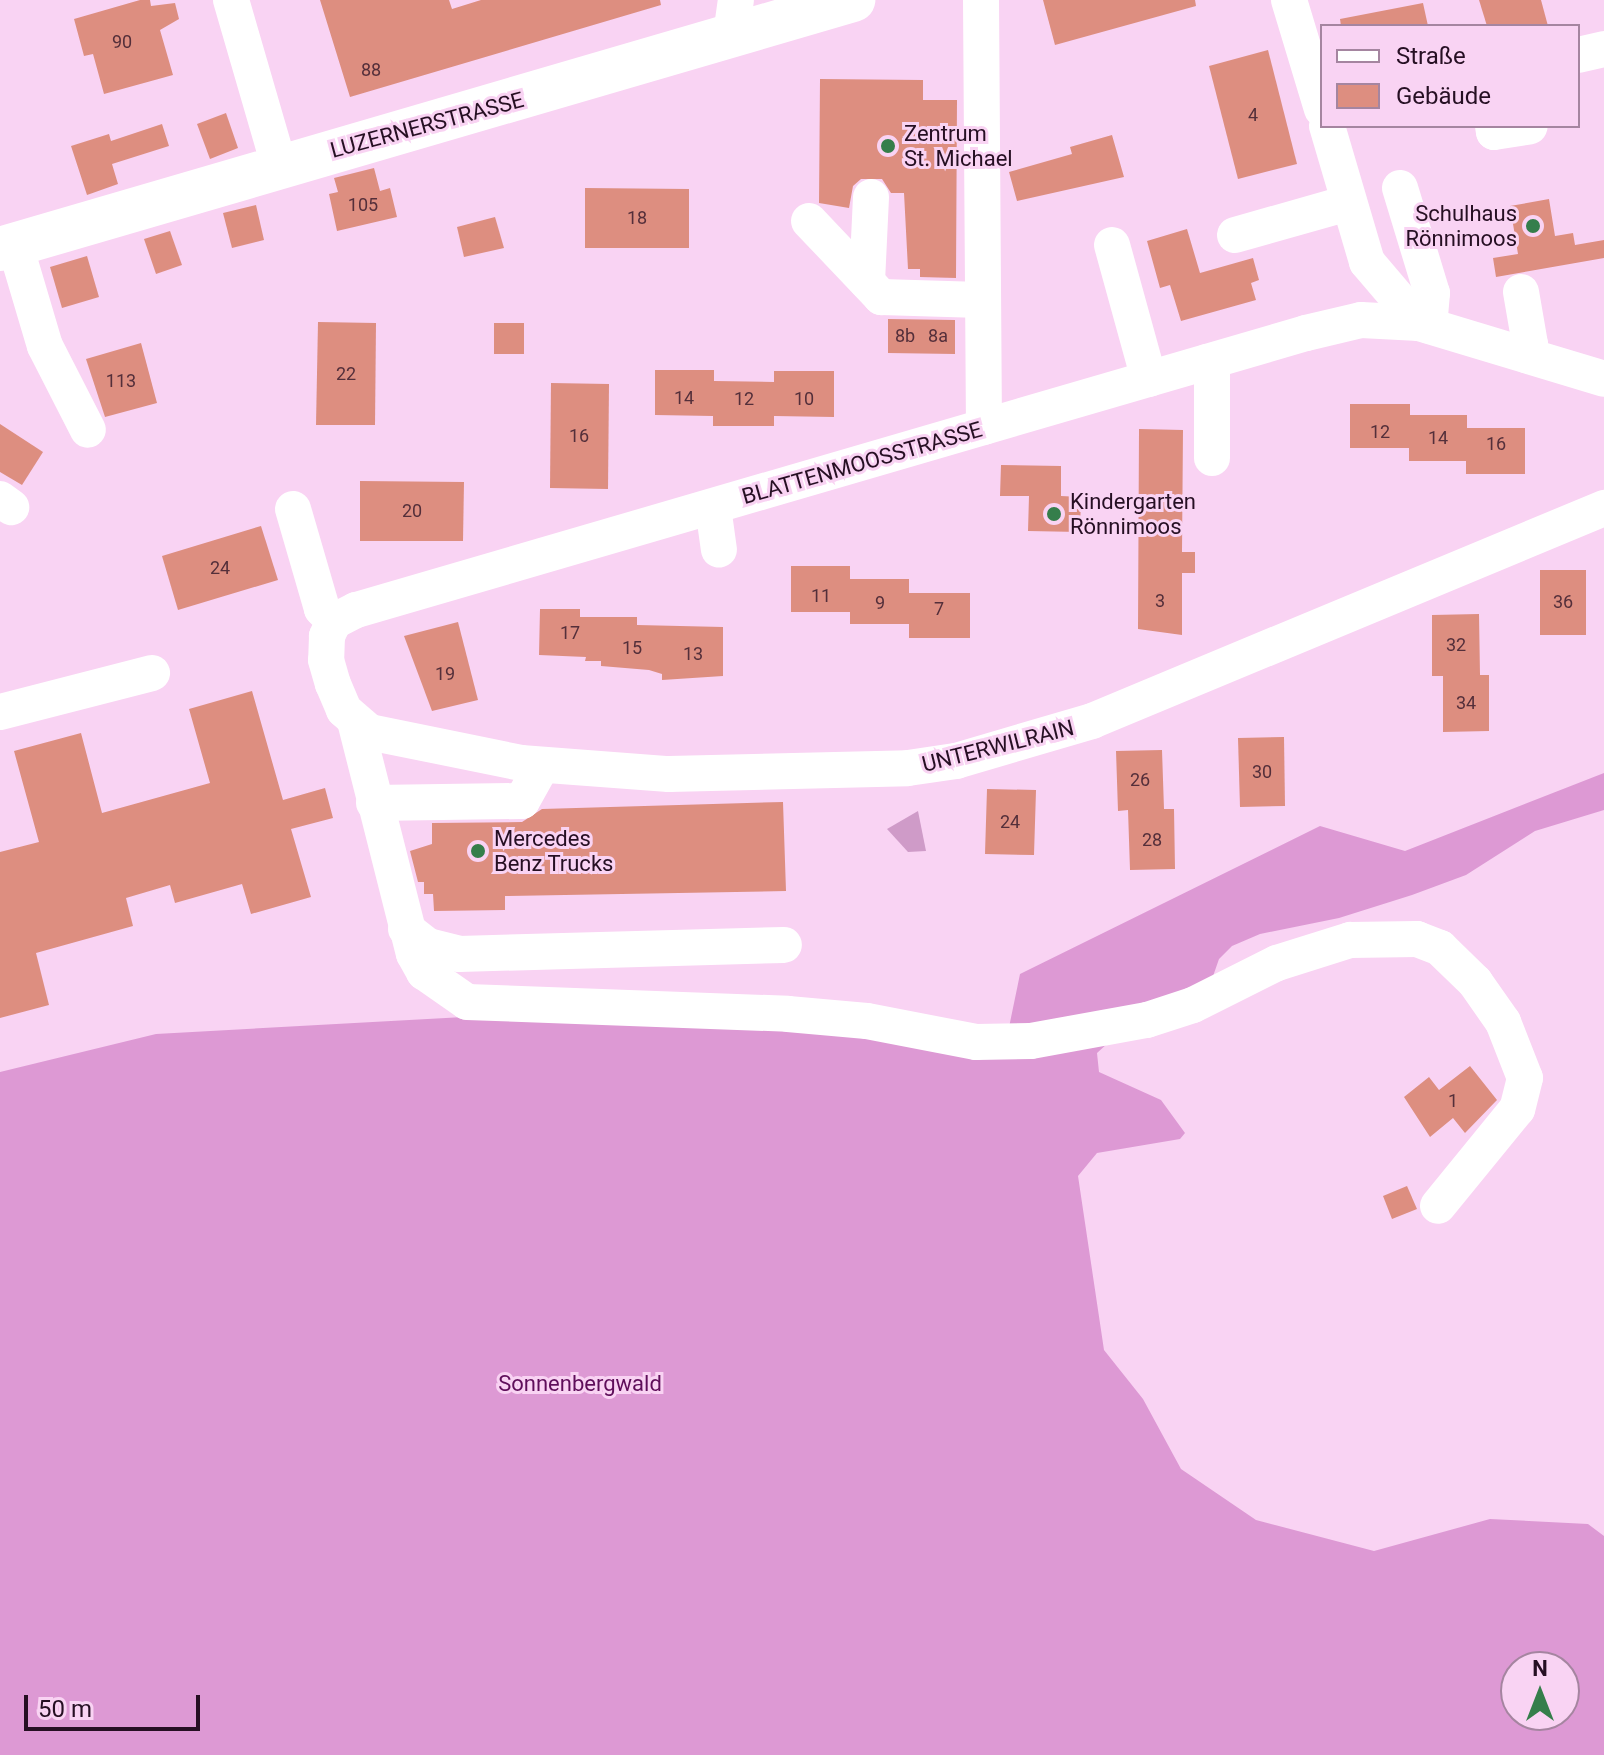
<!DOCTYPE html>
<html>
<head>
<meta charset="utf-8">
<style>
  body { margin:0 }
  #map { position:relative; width:1604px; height:1755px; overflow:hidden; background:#f9d3f3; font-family:Roboto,sans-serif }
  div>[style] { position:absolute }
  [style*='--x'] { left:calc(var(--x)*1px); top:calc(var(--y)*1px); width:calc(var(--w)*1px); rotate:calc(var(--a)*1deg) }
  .green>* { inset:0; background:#cf9bc8 }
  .forest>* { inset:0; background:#dd99d4 }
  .building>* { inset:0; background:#dd8e80 }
  .minor>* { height:36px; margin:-18px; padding:0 18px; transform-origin:18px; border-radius:18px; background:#fff }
  .major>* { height:44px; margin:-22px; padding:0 22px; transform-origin:22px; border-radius:22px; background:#fff }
  .dots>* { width:22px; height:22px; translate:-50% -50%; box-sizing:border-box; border:4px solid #f9d3f3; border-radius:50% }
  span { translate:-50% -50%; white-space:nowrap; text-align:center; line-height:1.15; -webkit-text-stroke:6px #f9d3f3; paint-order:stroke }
  .number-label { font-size:18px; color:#542f3a }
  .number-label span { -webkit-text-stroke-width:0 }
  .street-label { font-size:22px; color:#260f23 }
  .poi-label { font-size:22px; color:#260f23 }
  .left { translate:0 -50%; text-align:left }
  .right { translate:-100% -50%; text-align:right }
  .park-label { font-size:22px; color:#5f0e5a }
  .legend { position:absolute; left:1320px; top:24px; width:260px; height:104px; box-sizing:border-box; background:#f9d3f3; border:2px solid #a585a0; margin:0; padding:10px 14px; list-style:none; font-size:24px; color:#260f23 }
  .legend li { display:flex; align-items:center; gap:16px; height:40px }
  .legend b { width:40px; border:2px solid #a585a0 }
  .north { position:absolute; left:1500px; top:1651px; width:80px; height:80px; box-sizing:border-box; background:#f9d3f3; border:2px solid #a585a0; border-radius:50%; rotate:0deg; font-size:22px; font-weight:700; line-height:32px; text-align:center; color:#260f23 }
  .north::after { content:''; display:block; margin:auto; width:28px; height:36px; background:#357e4b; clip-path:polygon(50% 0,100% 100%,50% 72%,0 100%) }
  .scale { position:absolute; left:24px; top:1695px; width:176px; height:36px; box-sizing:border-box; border:4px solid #260f23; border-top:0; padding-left:10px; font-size:24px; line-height:28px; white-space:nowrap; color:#260f23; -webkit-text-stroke:6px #f9d3f3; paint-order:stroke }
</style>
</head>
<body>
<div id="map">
  <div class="green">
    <div style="clip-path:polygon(918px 811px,926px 851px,908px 852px,887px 829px)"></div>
  </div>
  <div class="forest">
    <div style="clip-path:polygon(1604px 773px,1604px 810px,1535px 831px,1466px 875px,1412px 895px,1339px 918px,1260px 934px,1232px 946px,1219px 959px,1211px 982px,1166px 1009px,1007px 1037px,1020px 974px,1320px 826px,1405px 851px)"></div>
    <div style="clip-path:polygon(evenodd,573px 1011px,1119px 1033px,1097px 1053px,1099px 1072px,1161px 1100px,1185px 1133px,1180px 1139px,1097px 1153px,1078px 1176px,1104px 1350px,1143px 1399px,1181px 1469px,1256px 1520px,1374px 1551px,1490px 1519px,1588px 1524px,1604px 1536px,1604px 1755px,0 1755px,0 1072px,156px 1034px,573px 1011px,1516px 1667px,1564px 1667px,1564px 1715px,1516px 1715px,1516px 1667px)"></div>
  </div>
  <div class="building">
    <div style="clip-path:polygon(140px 0,150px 0,151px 6px,175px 3px,179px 19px,160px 30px,173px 75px,104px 94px,93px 54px,84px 56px,74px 19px)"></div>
    <div style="clip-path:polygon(320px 0,449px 0,452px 9px,481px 0,660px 0,661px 5px,350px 97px)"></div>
    <div style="clip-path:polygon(1043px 0,1195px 0,1196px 6px,1055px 45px)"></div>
    <div style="clip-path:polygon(1479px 0,1541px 0,1548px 26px,1487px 26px)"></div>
    <div style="clip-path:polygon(1423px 3px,1428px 26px,1341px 26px,1340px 19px)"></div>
    <div style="clip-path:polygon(1268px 50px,1297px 164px,1238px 179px,1209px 66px)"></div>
    <div style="clip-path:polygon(820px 79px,923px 80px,923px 100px,957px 100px,956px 278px,920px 277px,920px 269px,908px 269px,904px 193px,891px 193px,882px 179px,861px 179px,853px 186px,849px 208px,819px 203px)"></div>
    <div style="clip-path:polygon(226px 113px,238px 148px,210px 159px,197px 124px)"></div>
    <div style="clip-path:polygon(162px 124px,169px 146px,112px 164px,118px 184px,87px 195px,71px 146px,109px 134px,111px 141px)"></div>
    <div style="clip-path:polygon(1112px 135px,1124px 177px,1017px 201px,1009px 172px,1072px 154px,1070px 147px)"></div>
    <div style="clip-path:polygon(374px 168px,380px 191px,390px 188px,397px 217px,337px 231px,329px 194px,338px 192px,334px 178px)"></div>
    <div style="clip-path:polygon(585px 188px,689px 189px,689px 248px,585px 248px)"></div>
    <div style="clip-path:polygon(1549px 199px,1555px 236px,1573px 233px,1575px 245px,1604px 240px,1604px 258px,1496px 277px,1493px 258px,1518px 254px,1510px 206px)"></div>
    <div style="clip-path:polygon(256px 205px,264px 240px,232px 248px,223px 213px)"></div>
    <div style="clip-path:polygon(495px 217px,504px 248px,464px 257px,457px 227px)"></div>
    <div style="clip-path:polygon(1187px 229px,1200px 273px,1253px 258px,1259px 280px,1251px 283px,1256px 300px,1181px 321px,1170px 285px,1160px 288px,1147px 241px)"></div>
    <div style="clip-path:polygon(170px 231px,182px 265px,156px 274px,144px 239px)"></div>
    <div style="clip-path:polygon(87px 256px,99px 297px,62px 308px,50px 267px)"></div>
    <div style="clip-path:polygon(888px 319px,955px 320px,955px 354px,888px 353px)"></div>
    <div style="clip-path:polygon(318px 322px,376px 323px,375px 425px,316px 425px)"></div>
    <div style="clip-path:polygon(494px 323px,524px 323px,524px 354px,494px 354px)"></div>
    <div style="clip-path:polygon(141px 343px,157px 403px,105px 417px,86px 359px)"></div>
    <div style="clip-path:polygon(655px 370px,714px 370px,714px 381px,774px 382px,774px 371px,834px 371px,834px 417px,774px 416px,774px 426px,713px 426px,713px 416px,655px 415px)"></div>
    <div style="clip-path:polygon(551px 383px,609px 384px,608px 489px,550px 488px)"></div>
    <div style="clip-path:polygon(1350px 404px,1410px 404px,1410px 415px,1467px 415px,1467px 428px,1525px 428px,1525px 474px,1466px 474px,1466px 461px,1409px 461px,1409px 448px,1350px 448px)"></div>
    <div style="clip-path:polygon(0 424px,43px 452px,22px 485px,0 472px)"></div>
    <div style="clip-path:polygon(1139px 429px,1183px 430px,1182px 552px,1195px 552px,1195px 573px,1182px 573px,1182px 635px,1138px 629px)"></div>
    <div style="clip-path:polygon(1001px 465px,1061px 466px,1061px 496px,1081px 497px,1080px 532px,1028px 531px,1029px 496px,1000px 496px)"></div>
    <div style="clip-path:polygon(360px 481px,464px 482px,463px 541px,360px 541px)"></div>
    <div style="clip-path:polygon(261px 526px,278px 580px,178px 610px,162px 556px)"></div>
    <div style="clip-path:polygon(791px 566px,850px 566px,850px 579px,909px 579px,909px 593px,970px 593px,970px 638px,909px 638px,909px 624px,850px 624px,850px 612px,791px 612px)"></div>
    <div style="clip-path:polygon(1540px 570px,1586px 570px,1586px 635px,1540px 635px)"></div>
    <div style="clip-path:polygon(540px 609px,580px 609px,580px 617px,637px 617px,637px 625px,723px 627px,723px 676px,662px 680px,662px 674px,649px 670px,601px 666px,601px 661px,585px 661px,586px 657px,539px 655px)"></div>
    <div style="clip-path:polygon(1479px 614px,1480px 675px,1489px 675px,1489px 731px,1443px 732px,1443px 676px,1432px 676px,1432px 615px)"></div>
    <div style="clip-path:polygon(458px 622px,478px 700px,432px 711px,404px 636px)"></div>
    <div style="clip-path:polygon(252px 691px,283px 800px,325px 788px,333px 818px,291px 829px,311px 897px,251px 914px,242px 884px,175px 903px,170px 885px,126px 898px,133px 926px,36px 953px,49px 1005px,0 1018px,0 852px,39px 842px,14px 751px,81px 733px,102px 813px,210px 783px,189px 709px)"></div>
    <div style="clip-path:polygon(1284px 737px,1285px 806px,1240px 807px,1238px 738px)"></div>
    <div style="clip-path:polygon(1162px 750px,1164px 809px,1174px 809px,1175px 869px,1130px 870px,1128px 810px,1118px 811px,1116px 751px)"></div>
    <div style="clip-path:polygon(987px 789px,1036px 790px,1034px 855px,985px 854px)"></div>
    <div style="clip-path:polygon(783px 802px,786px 891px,505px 896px,505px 910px,434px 911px,433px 894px,424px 894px,424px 882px,418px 882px,410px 851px,432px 844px,432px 823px,522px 822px,542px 809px)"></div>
    <div style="clip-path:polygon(1470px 1066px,1497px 1100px,1465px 1133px,1453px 1118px,1430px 1137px,1404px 1097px,1429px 1077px,1439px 1090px)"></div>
    <div style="clip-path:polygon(1407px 1186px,1417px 1209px,1392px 1219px,1383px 1196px)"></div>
  </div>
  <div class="minor">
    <div style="--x:231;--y:0;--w:172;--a:73.8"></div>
    <div style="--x:981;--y:0;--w:427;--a:89.6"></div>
    <div style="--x:1289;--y:0;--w:114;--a:73.2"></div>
    <div style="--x:731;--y:35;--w:35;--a:-82"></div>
    <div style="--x:1578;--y:55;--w:27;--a:-13"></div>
    <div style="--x:1327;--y:126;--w:142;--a:73.6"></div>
    <div style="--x:1367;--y:262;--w:80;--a:49.6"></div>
    <div style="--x:1419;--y:323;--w:193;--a:16.8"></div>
    <div style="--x:1493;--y:126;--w:6;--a:81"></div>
    <div style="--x:1494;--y:132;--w:36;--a:-9"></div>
    <div style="--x:1400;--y:188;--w:110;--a:73.1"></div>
    <div style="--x:1432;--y:293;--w:33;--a:95"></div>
    <div style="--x:809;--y:221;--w:105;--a:46.5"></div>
    <div style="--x:881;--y:297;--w:100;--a:1.7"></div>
    <div style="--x:1235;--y:235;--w:117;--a:-15.8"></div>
    <div style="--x:15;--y:245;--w:105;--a:73.5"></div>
    <div style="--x:45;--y:346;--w:94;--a:62.9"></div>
    <div style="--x:1112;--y:245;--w:139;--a:74.6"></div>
    <div style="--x:867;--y:282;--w:85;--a:-87.3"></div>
    <div style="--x:1521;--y:292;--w:53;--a:80.2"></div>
    <div style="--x:1530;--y:344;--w:12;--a:104"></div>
    <div style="--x:1419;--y:323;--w:58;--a:-177"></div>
    <div style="--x:1361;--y:320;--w:57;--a:166.7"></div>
    <div style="--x:1306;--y:333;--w:990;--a:163.74"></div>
    <div style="--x:356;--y:610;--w:25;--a:153"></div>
    <div style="--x:334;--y:621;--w:17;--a:115"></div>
    <div style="--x:327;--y:636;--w:24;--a:92"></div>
    <div style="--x:326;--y:660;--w:25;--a:74"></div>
    <div style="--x:333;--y:684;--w:28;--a:67"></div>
    <div style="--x:344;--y:710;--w:33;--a:41"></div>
    <div style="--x:369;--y:732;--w:155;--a:11.5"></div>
    <div style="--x:521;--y:763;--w:148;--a:4.3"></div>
    <div style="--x:669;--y:774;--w:239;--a:-1.4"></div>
    <div style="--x:908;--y:768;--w:49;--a:-8.3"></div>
    <div style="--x:956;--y:761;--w:142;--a:-16.4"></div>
    <div style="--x:1092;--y:721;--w:555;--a:-22.59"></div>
    <div style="--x:1207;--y:362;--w:15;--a:70"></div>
    <div style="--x:1212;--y:376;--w:82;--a:90"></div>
    <div style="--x:0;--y:499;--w:14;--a:36"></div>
    <div style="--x:713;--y:507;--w:43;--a:82.1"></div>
    <div style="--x:293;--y:509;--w:104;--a:73.8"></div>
    <div style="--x:322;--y:609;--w:17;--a:45"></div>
    <div style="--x:0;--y:712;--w:157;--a:-14.4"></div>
    <div style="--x:356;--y:725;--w:236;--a:75.8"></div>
    <div style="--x:414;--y:954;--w:21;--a:61"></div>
    <div style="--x:424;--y:972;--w:52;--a:34.9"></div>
    <div style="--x:467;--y:1002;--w:321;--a:2.1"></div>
    <div style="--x:788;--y:1014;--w:79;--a:5.1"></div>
    <div style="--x:867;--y:1021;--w:111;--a:10.9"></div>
    <div style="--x:976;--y:1042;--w:55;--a:-1"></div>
    <div style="--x:1031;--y:1041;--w:118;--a:-10.3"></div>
    <div style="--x:1147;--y:1020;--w:48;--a:-18.1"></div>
    <div style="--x:1193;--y:1005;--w:94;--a:-26.6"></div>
    <div style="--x:1277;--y:963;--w:77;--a:-17.5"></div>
    <div style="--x:1350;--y:940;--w:67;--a:-0.9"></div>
    <div style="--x:1417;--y:939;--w:25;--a:21"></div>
    <div style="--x:1440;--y:948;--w:49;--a:44.2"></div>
    <div style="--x:1475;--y:982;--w:49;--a:55"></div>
    <div style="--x:1503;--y:1022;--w:60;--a:68.6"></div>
    <div style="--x:1525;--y:1078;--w:32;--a:104"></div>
    <div style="--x:1517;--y:1109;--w:125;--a:129.2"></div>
    <div style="--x:374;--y:803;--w:148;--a:-0.8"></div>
    <div style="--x:522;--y:801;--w:41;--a:-60.9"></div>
    <div style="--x:406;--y:929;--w:28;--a:38"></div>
    <div style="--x:428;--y:946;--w:32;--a:14"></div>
    <div style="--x:459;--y:954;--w:325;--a:-1.6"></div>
  </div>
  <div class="major">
    <div style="--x:0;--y:249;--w:889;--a:-16.27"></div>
  </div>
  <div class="dots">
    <div style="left:888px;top:146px;background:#357e4b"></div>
    <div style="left:1533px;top:226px;background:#357e4b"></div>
    <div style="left:1054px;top:514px;background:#357e4b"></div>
    <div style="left:478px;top:851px;background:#357e4b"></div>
  </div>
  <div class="number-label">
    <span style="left:122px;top:42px">90</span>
    <span style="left:371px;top:70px">88</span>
    <span style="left:1253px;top:115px">4</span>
    <span style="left:363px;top:205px">105</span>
    <span style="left:637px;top:218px">18</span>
    <span style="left:905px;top:336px">8b</span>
    <span style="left:938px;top:336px">8a</span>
    <span style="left:346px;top:374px">22</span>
    <span style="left:121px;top:381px">113</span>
    <span style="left:684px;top:398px">14</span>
    <span style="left:744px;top:399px">12</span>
    <span style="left:804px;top:399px">10</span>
    <span style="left:1380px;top:432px">12</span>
    <span style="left:579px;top:436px">16</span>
    <span style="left:1438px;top:438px">14</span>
    <span style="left:1496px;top:444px">16</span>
    <span style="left:412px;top:511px">20</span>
    <span style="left:220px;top:568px">24</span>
    <span style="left:821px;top:596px">11</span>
    <span style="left:1160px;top:601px">3</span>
    <span style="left:1563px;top:602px">36</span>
    <span style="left:880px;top:603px">9</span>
    <span style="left:939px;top:609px">7</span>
    <span style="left:570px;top:633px">17</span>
    <span style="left:1456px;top:645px">32</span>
    <span style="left:632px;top:648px">15</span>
    <span style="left:693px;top:654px">13</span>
    <span style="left:445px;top:674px">19</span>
    <span style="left:1466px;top:703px">34</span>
    <span style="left:1262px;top:772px">30</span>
    <span style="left:1140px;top:780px">26</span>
    <span style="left:1010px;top:822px">24</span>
    <span style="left:1152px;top:840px">28</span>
    <span style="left:1453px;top:1101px">1</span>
  </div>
  <div class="street-label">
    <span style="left:427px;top:125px;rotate:-15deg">LUZERNERSTRASSE</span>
    <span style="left:862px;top:463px;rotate:-16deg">BLATTENMOOSSTRASSE</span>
    <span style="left:998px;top:746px;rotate:-14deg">UNTERWILRAIN</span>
  </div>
  <div class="poi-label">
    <span class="left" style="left:904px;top:146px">Zentrum<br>St. Michael</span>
    <span class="right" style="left:1517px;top:226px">Schulhaus<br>Rönnimoos</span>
    <span class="left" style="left:1070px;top:514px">Kindergarten<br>Rönnimoos</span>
    <span class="left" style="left:494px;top:851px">Mercedes<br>Benz Trucks</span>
  </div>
  <div class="park-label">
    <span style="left:580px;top:1384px">Sonnenbergwald</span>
  </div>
  <ul class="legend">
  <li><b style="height:10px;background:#fff"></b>Straße</li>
  <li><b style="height:22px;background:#dd8e80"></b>Gebäude</li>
  </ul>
  <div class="north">N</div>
  <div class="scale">50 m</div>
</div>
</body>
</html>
